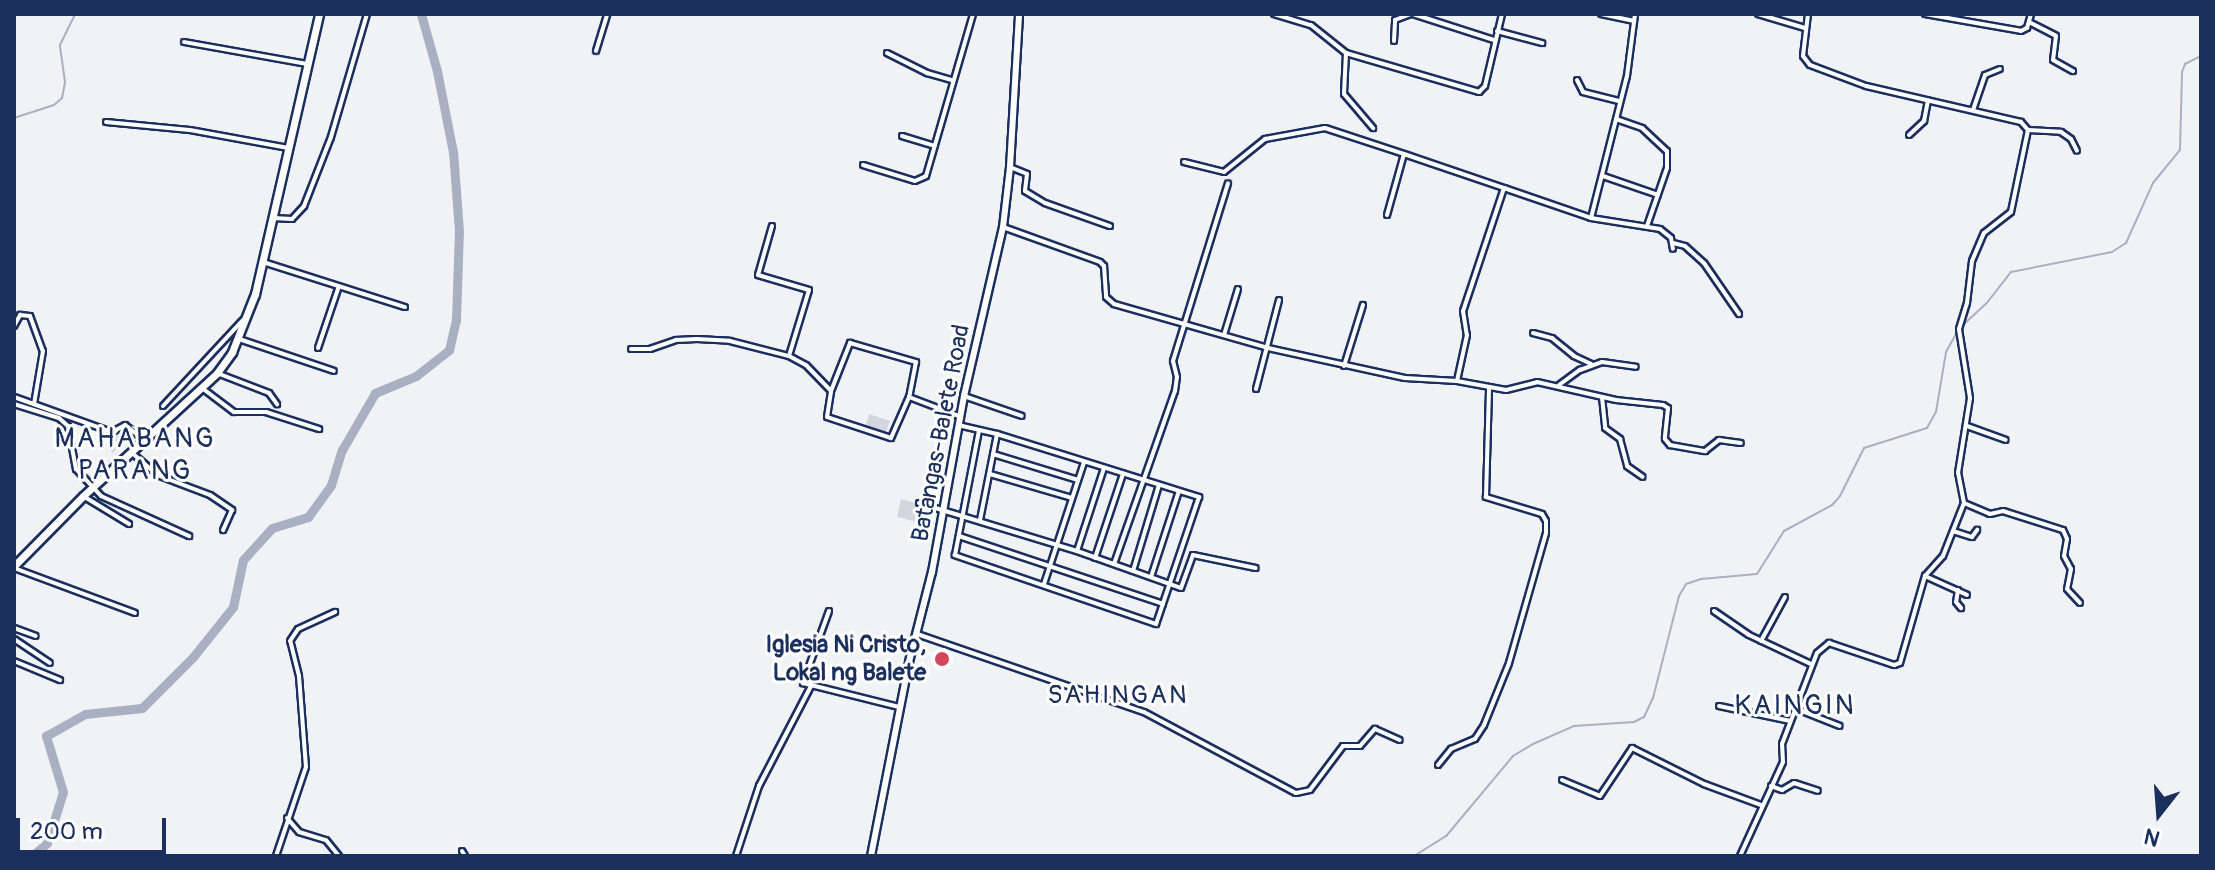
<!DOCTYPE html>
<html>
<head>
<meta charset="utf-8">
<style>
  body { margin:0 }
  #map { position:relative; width:2215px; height:870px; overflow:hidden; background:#f1f2f5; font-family:Pangolin,sans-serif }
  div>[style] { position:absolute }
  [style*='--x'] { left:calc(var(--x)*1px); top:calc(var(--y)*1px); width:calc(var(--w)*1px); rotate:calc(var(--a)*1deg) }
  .green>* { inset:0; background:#d2d6df }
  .stream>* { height:2px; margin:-1px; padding:0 1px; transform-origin:1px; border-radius:1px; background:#a8b0c2 }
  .river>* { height:9px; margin:-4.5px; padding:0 4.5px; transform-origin:4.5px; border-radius:4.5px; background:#a8b0c2 }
  .roads { filter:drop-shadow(2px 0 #1b2f5e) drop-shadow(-2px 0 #1b2f5e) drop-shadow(0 2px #1b2f5e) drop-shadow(0 -2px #1b2f5e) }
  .minor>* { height:4px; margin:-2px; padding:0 2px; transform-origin:2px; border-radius:2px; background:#fff }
  .secondary>* { height:6px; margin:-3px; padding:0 3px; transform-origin:3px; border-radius:3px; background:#fff }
  .trunk>* { height:7px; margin:-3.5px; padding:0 3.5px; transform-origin:3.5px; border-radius:3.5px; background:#fff }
  .dots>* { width:22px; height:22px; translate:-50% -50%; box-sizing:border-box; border:4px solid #fff; border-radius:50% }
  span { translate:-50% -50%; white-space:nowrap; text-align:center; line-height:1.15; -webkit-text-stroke:6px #fff; paint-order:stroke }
  .street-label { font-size:24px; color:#1b2f5e }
  .poi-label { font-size:24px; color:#1b2f5e; font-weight:700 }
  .right { translate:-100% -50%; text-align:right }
  .neighbourhood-label { font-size:26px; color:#1b2f5e; letter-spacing:2px }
  .quarter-label { font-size:28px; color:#1b2f5e; letter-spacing:2px }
  .frame { position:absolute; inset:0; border:16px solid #1b2f5e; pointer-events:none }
  .north { position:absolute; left:2119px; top:774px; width:80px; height:80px; -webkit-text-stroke:6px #fff; paint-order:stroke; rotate:197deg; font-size:22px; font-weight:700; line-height:32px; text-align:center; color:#1b2f5e }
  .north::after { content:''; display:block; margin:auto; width:28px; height:36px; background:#1b2f5e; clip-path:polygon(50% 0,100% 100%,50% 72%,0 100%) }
  .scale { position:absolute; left:16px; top:818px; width:150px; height:36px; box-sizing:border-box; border:4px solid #1b2f5e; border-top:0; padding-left:10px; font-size:24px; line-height:28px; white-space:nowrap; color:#1b2f5e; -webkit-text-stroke:6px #fff; paint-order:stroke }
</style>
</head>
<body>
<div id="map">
  <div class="green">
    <div style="clip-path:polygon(869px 414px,890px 421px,886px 432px,866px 425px)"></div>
    <div style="clip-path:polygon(123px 428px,130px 435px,113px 453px,106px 445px)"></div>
    <div style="clip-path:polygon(901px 499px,934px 508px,931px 525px,897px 517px)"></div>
  </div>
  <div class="stream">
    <div style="--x:14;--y:118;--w:42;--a:-18"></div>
    <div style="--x:54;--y:105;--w:11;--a:-41"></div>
    <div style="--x:62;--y:98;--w:16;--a:-79"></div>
    <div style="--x:65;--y:82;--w:37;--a:-98"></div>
    <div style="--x:60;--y:45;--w:34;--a:-64"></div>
    <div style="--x:1962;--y:326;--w:33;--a:-43"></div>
    <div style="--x:1986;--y:304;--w:41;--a:-52"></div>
    <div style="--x:2011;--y:272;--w:103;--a:-11.2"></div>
    <div style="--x:2112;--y:252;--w:17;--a:-33"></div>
    <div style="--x:2126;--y:243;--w:66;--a:-65.8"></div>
    <div style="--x:2153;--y:183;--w:43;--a:-50.7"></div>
    <div style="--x:2180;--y:150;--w:78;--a:-88.5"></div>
    <div style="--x:2182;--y:72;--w:9;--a:-69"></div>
    <div style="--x:2185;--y:64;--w:18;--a:-27"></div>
    <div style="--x:1414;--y:856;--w:39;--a:-32"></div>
    <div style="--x:1447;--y:835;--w:103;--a:-50.1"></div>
    <div style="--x:1513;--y:756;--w:23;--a:-31"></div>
    <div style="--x:1533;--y:744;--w:45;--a:-23.7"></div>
    <div style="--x:1574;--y:726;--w:60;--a:-3.8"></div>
    <div style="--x:1634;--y:722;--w:11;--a:-27"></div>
    <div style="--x:1644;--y:717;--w:21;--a:-65"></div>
    <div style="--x:1653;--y:698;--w:105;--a:-75.7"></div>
    <div style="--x:1679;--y:596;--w:14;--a:-60"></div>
    <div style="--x:1686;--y:584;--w:16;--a:-18"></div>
    <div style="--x:1701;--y:579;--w:56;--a:-5.1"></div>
    <div style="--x:1757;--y:574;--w:51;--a:-57.9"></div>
    <div style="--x:1784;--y:531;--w:55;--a:-28.4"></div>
    <div style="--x:1832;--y:505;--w:12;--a:-48"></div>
    <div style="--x:1840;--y:496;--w:54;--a:-63.4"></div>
    <div style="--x:1864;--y:448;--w:66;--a:-17.6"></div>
    <div style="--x:1927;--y:428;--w:18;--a:-61"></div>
    <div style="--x:1936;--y:412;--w:61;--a:-80.5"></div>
    <div style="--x:1946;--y:352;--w:25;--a:-61"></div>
  </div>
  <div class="river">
    <div style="--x:32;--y:856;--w:20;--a:-41"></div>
    <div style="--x:47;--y:843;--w:53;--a:-72.6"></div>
    <div style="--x:63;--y:792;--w:59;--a:-106.9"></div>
    <div style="--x:46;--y:736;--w:45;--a:-29.4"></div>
    <div style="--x:85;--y:714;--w:57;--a:-6"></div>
    <div style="--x:142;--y:708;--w:72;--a:-45"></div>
    <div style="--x:193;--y:657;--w:64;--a:-51.3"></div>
    <div style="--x:233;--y:607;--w:48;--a:-78"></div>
    <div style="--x:243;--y:560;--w:43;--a:-47.8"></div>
    <div style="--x:272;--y:528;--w:38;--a:-17"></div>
    <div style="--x:308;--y:517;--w:39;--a:-54"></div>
    <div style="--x:331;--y:485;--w:37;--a:-73"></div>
    <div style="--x:342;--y:450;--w:66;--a:-59.9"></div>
    <div style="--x:375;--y:393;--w:44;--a:-22.5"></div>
    <div style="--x:416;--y:376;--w:42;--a:-38.2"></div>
    <div style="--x:449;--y:350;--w:31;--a:-77"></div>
    <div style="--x:456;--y:320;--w:89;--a:-88.1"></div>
    <div style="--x:459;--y:231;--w:79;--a:-94.3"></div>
    <div style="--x:453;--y:152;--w:83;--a:-101.2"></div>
    <div style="--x:437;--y:71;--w:59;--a:-105.7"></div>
  </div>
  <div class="roads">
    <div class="minor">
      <div style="--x:1274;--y:14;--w:39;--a:17"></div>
      <div style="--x:1311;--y:25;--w:45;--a:38.7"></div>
      <div style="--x:1346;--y:53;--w:139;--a:16.3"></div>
      <div style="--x:1479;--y:92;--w:8;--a:-45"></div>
      <div style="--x:1485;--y:86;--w:74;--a:-76.7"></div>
      <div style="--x:1413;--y:14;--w:85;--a:17.8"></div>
      <div style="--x:1601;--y:14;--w:34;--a:12"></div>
      <div style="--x:1758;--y:14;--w:49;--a:16.6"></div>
      <div style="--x:1925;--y:14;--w:97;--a:10"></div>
      <div style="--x:2021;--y:31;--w:7;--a:-27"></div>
      <div style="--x:2027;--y:28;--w:15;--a:-74"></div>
      <div style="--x:2029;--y:22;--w:30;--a:27"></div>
      <div style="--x:2056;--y:36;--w:24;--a:97"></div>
      <div style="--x:2053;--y:60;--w:23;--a:29"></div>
      <div style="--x:1497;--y:31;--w:47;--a:14.9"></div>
      <div style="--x:1394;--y:41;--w:21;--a:-87"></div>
      <div style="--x:1395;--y:20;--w:17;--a:-21"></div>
      <div style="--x:184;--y:42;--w:126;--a:10.1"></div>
      <div style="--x:596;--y:51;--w:39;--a:-73"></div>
      <div style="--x:887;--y:53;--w:45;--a:26.6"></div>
      <div style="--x:927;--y:73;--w:26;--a:16"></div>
      <div style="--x:1346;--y:53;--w:41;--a:92.8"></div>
      <div style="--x:1344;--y:94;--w:45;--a:49.5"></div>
      <div style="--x:1577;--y:80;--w:13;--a:63"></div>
      <div style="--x:1583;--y:92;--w:38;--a:14"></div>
      <div style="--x:1973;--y:110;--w:37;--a:-71"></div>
      <div style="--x:1985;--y:75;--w:16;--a:-22"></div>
      <div style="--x:1616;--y:119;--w:28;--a:19"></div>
      <div style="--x:1642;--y:128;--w:34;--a:43"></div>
      <div style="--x:1667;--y:151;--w:17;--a:90"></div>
      <div style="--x:1667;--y:168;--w:61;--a:109"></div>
      <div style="--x:106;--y:122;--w:84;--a:5.4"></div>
      <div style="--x:190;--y:130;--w:100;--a:10.4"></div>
      <div style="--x:2028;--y:130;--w:33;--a:3"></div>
      <div style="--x:2061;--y:132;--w:12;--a:35"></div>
      <div style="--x:2071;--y:139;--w:13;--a:63"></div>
      <div style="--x:1909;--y:135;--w:21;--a:-43"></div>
      <div style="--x:1924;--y:121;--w:21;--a:-79"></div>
      <div style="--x:902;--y:136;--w:34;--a:17"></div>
      <div style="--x:1184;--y:162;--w:41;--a:14"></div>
      <div style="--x:1224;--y:172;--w:53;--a:-38.8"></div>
      <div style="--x:1265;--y:139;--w:61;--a:-10.4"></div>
      <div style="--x:1325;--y:128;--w:83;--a:18.2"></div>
      <div style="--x:863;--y:165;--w:54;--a:17.1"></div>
      <div style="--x:915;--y:181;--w:12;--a:-24"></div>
      <div style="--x:926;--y:176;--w:169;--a:-73.8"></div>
      <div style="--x:1010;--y:167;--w:18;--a:22"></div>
      <div style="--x:1027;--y:174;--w:17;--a:97"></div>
      <div style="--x:1025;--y:191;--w:23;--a:31"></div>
      <div style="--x:1045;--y:203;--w:69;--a:19.5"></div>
      <div style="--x:1603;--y:176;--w:58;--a:19.1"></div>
      <div style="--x:1504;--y:188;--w:92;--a:19"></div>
      <div style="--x:1591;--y:218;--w:70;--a:9.1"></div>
      <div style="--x:1660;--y:229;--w:14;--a:39"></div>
      <div style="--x:1671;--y:238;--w:11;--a:80"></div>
      <div style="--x:1387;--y:215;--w:63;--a:-74.4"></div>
      <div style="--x:1404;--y:154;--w:106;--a:18.8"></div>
      <div style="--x:1504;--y:188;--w:130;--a:108.4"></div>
      <div style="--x:1463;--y:311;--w:24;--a:81"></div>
      <div style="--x:1467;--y:335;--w:47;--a:102.3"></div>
      <div style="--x:273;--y:218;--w:19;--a:3"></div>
      <div style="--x:292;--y:219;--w:18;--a:-47"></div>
      <div style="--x:304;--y:206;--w:74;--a:-68.6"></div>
      <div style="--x:331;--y:137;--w:128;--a:-73.7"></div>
      <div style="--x:1591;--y:218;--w:146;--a:-75.8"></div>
      <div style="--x:1627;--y:76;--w:63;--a:-82.6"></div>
      <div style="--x:772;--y:226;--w:51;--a:105.9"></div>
      <div style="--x:758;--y:275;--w:53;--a:16.4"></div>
      <div style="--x:809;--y:290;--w:69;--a:106.9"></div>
      <div style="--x:789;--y:356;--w:19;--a:28"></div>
      <div style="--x:806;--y:365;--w:36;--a:46"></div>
      <div style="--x:1003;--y:227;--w:103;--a:19.8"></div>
      <div style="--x:1100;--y:262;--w:6;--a:45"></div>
      <div style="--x:1104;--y:266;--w:31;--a:86"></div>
      <div style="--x:1106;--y:297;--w:11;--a:41"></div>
      <div style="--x:1114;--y:304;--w:160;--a:15.9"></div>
      <div style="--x:1268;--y:348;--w:140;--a:12.4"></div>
      <div style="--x:1405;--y:378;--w:52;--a:3.3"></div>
      <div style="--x:1457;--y:381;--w:50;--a:10.4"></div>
      <div style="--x:1506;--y:390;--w:32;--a:-14"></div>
      <div style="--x:1537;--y:382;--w:81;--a:12.8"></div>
      <div style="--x:1616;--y:400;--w:47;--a:6.1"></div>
      <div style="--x:1663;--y:405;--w:6;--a:31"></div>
      <div style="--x:1668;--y:408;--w:31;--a:96"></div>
      <div style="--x:1665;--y:439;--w:8;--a:50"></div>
      <div style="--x:1670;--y:445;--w:36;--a:10"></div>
      <div style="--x:1705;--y:451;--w:18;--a:-38"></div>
      <div style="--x:1719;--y:440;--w:22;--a:8"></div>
      <div style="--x:1673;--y:243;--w:12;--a:14"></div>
      <div style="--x:1685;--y:246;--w:25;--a:42"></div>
      <div style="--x:1704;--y:263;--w:62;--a:55.5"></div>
      <div style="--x:263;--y:262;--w:149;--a:17.6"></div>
      <div style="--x:14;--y:326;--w:13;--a:-61"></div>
      <div style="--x:20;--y:315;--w:10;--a:6"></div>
      <div style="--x:30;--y:316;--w:37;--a:70"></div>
      <div style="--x:43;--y:351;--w:54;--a:99.6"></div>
      <div style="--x:1533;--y:333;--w:20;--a:15"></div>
      <div style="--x:1552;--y:338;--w:28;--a:39"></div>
      <div style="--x:1574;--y:356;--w:19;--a:25"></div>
      <div style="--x:1224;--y:335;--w:48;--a:-73.1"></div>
      <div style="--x:239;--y:339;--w:100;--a:18.6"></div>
      <div style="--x:850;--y:343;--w:69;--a:16.1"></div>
      <div style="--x:916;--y:362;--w:36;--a:101"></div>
      <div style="--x:909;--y:397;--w:45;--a:113.7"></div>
      <div style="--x:891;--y:438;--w:67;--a:-161.8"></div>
      <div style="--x:827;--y:417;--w:26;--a:-81"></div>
      <div style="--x:831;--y:391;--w:52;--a:-68.4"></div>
      <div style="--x:318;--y:348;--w:65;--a:-71.3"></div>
      <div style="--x:631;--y:349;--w:19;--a:0"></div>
      <div style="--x:650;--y:349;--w:28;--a:-19"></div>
      <div style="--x:676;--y:340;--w:21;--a:-3"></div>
      <div style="--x:697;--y:339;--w:33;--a:3"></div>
      <div style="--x:730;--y:341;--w:61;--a:14.3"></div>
      <div style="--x:1344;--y:366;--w:64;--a:-72.7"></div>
      <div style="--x:217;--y:373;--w:56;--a:21"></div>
      <div style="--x:269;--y:393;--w:14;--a:54"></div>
      <div style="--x:1559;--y:385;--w:26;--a:-36"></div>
      <div style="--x:1580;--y:370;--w:23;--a:-20"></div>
      <div style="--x:1602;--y:362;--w:34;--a:8"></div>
      <div style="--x:202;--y:388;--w:40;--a:37"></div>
      <div style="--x:234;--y:412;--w:32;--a:0"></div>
      <div style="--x:266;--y:412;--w:56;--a:17.8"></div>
      <div style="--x:1256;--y:389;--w:92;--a:-75.5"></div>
      <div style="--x:964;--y:396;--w:61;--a:19"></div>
      <div style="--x:14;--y:397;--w:104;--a:19.7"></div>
      <div style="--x:112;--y:432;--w:15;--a:-28"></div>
      <div style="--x:125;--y:425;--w:23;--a:38"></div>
      <div style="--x:909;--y:397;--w:53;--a:20.8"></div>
      <div style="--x:1602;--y:397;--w:31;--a:84"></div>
      <div style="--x:1605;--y:428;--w:19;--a:36"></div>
      <div style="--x:1620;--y:439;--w:28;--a:75"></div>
      <div style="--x:1627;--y:466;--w:19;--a:35"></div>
      <div style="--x:14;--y:404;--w:47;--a:17.3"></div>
      <div style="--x:59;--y:418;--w:12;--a:42"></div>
      <div style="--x:68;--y:426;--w:44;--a:79.5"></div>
      <div style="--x:76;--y:469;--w:37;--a:47"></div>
      <div style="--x:101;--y:496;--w:97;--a:24.4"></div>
      <div style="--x:163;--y:406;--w:117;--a:-47.1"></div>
      <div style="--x:958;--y:425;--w:40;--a:13"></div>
      <div style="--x:997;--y:434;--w:212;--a:17.3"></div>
      <div style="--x:1199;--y:497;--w:134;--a:108.7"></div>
      <div style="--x:1156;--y:624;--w:213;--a:-161.1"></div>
      <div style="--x:955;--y:555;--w:127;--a:-79.1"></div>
      <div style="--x:1967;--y:426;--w:41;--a:19.7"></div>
      <div style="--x:131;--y:452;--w:35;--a:41"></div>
      <div style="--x:157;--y:475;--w:57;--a:20.7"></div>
      <div style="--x:210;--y:495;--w:27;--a:34"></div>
      <div style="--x:232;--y:510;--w:22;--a:114"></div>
      <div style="--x:993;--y:454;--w:89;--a:17"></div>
      <div style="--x:990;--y:474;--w:85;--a:16.3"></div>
      <div style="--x:83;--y:496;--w:54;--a:31.3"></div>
      <div style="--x:919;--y:503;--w:165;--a:16.9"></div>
      <div style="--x:1077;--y:551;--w:110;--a:19.6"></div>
      <div style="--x:1181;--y:588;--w:35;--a:-70"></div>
      <div style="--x:1193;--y:555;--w:64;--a:11.7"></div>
      <div style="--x:1964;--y:503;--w:28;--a:23"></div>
      <div style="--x:1990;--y:514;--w:13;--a:-13"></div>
      <div style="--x:2003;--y:511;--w:63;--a:17.6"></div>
      <div style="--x:2063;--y:530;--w:10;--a:66"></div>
      <div style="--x:2067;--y:539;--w:17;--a:100"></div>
      <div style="--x:2064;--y:556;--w:15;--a:62"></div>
      <div style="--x:2071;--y:569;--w:20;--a:101"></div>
      <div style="--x:2067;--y:589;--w:19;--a:47"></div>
      <div style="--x:980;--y:520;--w:88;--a:-78.8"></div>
      <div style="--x:1953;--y:531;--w:20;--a:18"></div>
      <div style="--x:1972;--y:537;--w:9;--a:-54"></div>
      <div style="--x:959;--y:536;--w:215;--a:18.4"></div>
      <div style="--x:1077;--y:551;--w:87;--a:-72"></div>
      <div style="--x:1095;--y:558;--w:89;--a:-71.6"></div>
      <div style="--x:1114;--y:564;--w:183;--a:-70.6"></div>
      <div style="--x:1175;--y:391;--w:14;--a:-82"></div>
      <div style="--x:1177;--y:377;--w:16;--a:-104"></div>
      <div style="--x:1173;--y:361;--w:186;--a:-72.8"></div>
      <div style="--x:14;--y:568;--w:129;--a:20.4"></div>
      <div style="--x:1133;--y:571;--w:90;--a:-73.2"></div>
      <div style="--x:1925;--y:576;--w:46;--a:24.3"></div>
      <div style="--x:1151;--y:577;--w:90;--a:-72"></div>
      <div style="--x:1044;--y:584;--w:128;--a:-71.8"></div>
      <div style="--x:1958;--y:590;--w:12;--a:99"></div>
      <div style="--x:1956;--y:602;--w:8;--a:50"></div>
      <div style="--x:829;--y:611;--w:77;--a:109.9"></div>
      <div style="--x:803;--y:683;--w:99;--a:14"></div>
      <div style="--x:1714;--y:611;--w:42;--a:34.4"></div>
      <div style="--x:1749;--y:635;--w:68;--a:25.1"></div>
      <div style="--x:14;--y:628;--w:23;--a:20"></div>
      <div style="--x:917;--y:634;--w:240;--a:19"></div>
      <div style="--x:1144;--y:712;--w:172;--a:28.1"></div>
      <div style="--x:1296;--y:793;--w:14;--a:-12"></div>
      <div style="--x:1310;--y:790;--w:55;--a:-53.1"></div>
      <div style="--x:1343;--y:746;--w:17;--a:0"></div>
      <div style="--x:1360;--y:746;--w:23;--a:-49"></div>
      <div style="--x:1375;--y:729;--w:27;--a:24"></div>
      <div style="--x:14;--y:639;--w:43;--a:33.7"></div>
      <div style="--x:1761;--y:641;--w:50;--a:-61.4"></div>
      <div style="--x:14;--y:661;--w:50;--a:22.4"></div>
      <div style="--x:1719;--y:706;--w:73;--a:11.9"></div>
      <div style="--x:1794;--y:708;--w:49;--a:21.4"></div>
      <div style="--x:1438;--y:765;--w:21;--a:-51"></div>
      <div style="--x:1451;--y:749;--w:26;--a:-23"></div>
      <div style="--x:1475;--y:739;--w:17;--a:-57"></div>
      <div style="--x:1484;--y:725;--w:67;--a:-68"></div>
      <div style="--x:1509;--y:663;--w:135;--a:-74.1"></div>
      <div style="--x:1546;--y:533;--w:12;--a:-90"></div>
      <div style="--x:1546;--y:521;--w:8;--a:-120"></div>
      <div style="--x:1542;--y:514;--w:59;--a:-163.1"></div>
      <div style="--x:1486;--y:497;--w:109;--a:-88.4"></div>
      <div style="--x:1562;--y:780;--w:41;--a:22.8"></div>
      <div style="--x:1600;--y:796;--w:58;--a:-56.3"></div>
      <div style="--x:1632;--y:748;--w:80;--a:26.6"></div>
      <div style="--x:1704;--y:784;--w:61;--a:20.2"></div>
      <div style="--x:1771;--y:786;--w:12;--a:20"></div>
      <div style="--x:1782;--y:790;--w:14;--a:-30"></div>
      <div style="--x:1794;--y:783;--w:25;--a:18"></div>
      <div style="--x:287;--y:818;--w:18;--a:49"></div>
      <div style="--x:299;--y:832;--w:28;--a:17"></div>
      <div style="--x:326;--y:840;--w:21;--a:51"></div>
      <div style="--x:462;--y:851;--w:6;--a:59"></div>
      <div style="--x:276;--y:856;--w:94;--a:-71.4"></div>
      <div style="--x:306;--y:767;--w:91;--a:-94.4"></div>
      <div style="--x:299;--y:676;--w:36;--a:-104"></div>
      <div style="--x:290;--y:641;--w:14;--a:-56"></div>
      <div style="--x:298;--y:629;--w:41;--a:-24.7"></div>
      <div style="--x:736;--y:856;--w:74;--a:-71.8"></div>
      <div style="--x:759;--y:786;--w:113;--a:-62.5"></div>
      <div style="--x:1740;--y:856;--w:103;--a:-65.4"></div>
      <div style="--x:1783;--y:762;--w:18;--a:-93"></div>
      <div style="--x:1782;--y:744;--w:97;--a:-69"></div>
      <div style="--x:1817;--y:653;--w:16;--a:-40"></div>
      <div style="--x:1829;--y:643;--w:69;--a:18.7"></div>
      <div style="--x:1894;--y:665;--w:6;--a:-18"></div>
      <div style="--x:1900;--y:663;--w:91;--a:-74"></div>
      <div style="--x:1925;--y:576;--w:27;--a:-48"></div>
      <div style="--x:1943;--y:556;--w:57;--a:-68.4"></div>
      <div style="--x:1964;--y:503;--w:31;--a:-101"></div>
      <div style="--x:1958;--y:473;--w:76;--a:-80.9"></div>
      <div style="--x:1970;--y:398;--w:70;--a:-99.1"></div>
      <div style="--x:1959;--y:329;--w:27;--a:-73"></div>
      <div style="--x:1967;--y:303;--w:42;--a:-83.2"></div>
      <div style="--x:1972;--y:261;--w:30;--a:-67"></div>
      <div style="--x:1984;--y:233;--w:34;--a:-38"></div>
      <div style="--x:2011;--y:212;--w:84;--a:-78.3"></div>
      <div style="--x:2028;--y:130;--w:11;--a:-131"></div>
      <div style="--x:2021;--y:122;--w:159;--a:-166.9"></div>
      <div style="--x:1866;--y:86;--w:60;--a:-159.4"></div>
      <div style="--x:1810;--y:65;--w:11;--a:-128"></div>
      <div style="--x:1803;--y:56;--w:42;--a:-83.2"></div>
    </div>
    <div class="secondary">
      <div style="--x:871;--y:856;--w:202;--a:-78.9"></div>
      <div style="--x:910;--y:658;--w:89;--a:-75.7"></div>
      <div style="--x:932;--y:572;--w:179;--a:-79.7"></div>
      <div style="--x:964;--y:396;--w:173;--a:-77"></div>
      <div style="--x:1003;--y:227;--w:60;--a:-83.3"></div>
      <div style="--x:1010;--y:167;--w:153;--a:-86.6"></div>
    </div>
    <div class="trunk">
      <div style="--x:14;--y:566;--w:98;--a:-45.4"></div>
      <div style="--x:83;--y:496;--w:182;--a:-42.5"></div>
      <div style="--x:217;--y:373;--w:26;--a:-54"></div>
      <div style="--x:232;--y:352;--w:62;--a:-68.4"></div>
      <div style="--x:255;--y:294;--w:287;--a:-77.1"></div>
    </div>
  </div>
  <div class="dots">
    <div style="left:942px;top:659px;background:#d1495b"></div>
  </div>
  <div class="street-label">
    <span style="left:941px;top:433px;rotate:-79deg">Batangas-Balete Road</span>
  </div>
  <div class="poi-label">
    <span class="right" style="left:926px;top:659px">Iglesia Ni Cristo,<br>Lokal ng Balete</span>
  </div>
  <div class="neighbourhood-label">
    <span style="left:1118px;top:696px">SAHINGAN</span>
  </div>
  <div class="quarter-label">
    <span style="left:135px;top:455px">MAHABANG<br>PARANG</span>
    <span style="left:1795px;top:706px">KAINGIN</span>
  </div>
  <div class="frame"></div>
  <div class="north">N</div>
  <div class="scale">200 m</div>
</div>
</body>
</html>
